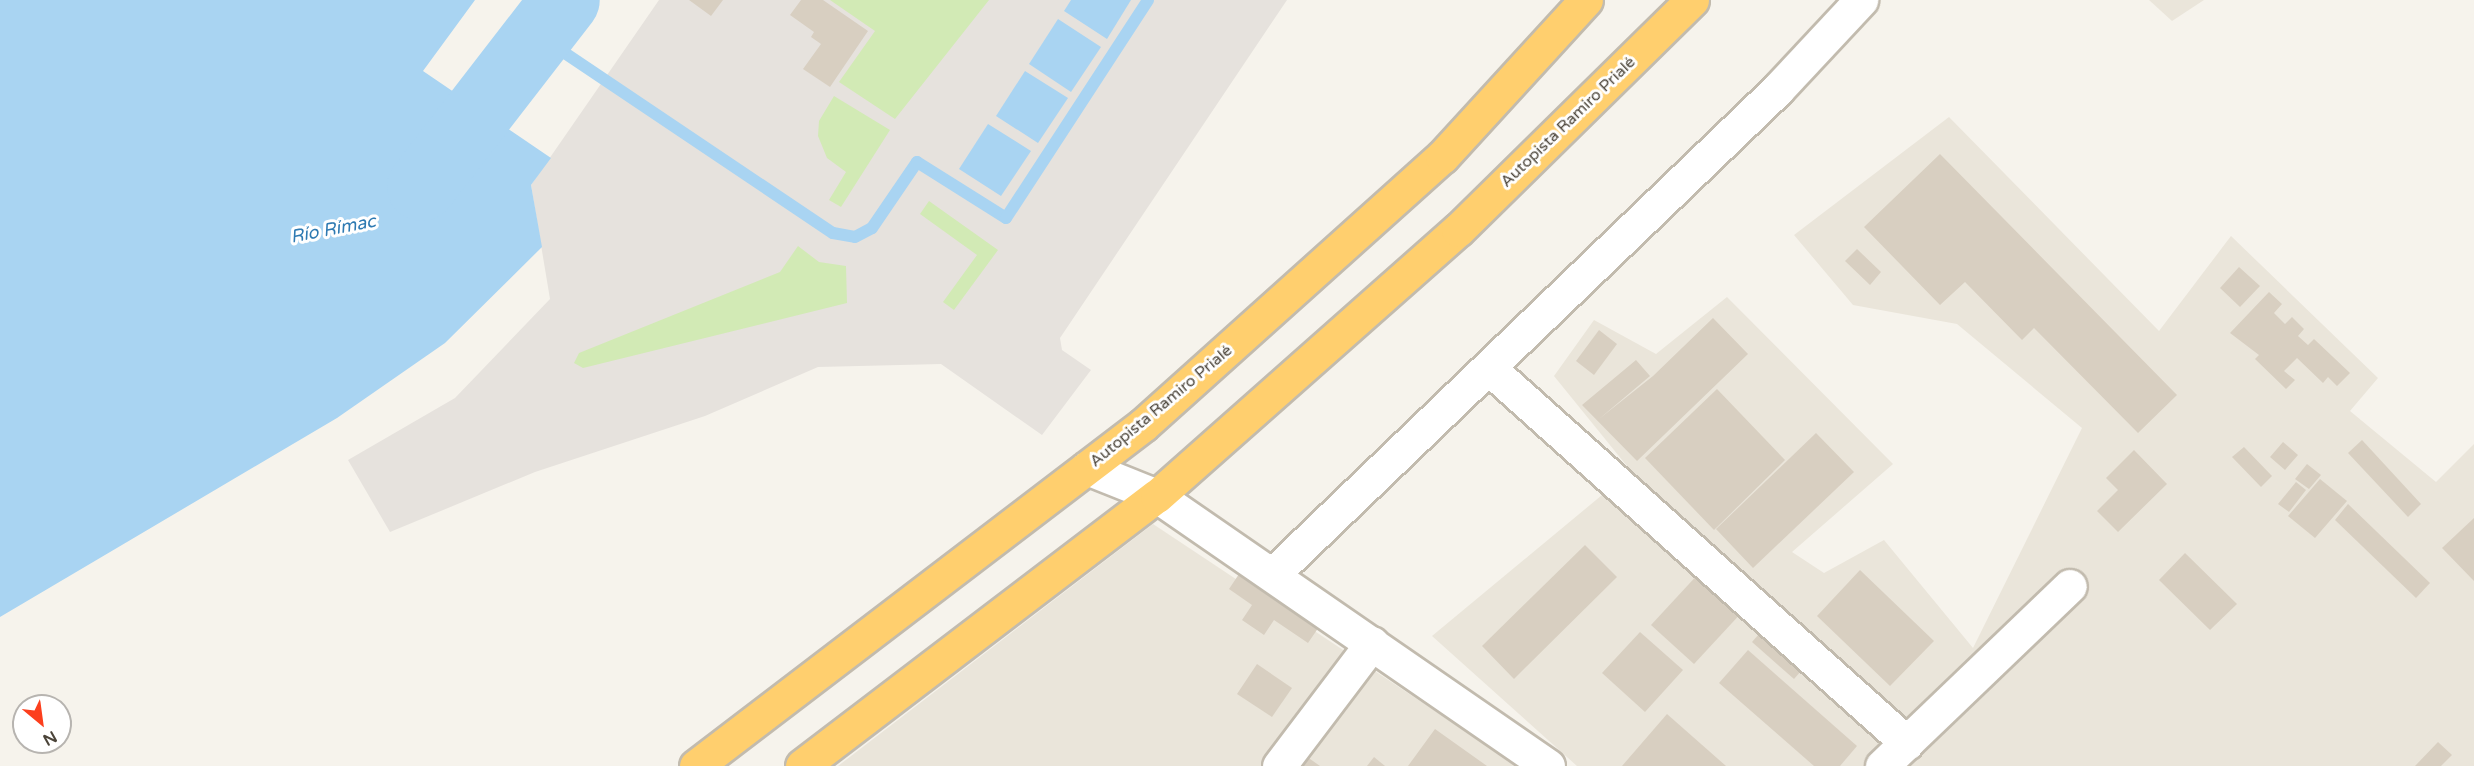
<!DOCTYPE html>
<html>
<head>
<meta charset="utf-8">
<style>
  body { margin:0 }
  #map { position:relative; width:2474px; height:766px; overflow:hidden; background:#f6f3ec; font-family:"Varela Round",sans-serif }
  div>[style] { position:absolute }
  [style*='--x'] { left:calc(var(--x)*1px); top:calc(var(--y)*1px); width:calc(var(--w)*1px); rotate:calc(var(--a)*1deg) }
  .residential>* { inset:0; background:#eae5da }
  .industrial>* { inset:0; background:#e6e2dd }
  .green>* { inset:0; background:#d2eab5 }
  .water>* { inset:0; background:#a9d4f2 }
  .stream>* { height:12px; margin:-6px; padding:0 6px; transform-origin:6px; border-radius:6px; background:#a9d4f2 }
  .river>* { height:69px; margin:-34.5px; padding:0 34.5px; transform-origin:34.5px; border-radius:34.5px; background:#a9d4f2 }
  .building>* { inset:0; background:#d8cfc1 }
  .roads { filter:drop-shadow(2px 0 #c2bbae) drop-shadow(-2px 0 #c2bbae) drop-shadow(0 2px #c2bbae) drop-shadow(0 -2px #c2bbae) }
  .street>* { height:33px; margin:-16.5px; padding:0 16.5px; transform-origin:16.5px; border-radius:16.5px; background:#fff }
  .highway>* { height:33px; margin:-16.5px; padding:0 16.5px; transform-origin:16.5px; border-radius:16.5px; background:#ffcf6e }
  span { translate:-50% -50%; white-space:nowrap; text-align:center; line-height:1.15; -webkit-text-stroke:6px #fff; paint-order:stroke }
  .street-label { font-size:16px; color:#4b4439 }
  .water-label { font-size:18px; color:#2e7ab2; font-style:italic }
  .north { position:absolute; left:12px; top:694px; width:60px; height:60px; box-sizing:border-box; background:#fff; border:2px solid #b7b4b0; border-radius:50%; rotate:151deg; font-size:16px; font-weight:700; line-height:24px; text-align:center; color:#4b4439 }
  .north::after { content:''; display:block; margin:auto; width:21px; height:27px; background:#fc3f1d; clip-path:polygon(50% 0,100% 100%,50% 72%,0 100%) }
</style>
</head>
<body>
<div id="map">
  <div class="residential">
    <div style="clip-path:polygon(2149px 0,2204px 0,2172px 21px)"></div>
    <div style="clip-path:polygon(1949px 117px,2159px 331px,2231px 236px,2378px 378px,2350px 411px,2436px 482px,2474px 444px,2474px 766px,1577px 766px,1432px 636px,1631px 471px,1554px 376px,1594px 320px,1656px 354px,1727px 297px,1893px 464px,1792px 552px,1824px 573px,1884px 540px,1973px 648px,2082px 428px,1957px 324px,1853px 305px,1794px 235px)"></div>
    <div style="clip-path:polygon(1153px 524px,1518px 766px,838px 766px)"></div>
  </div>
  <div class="industrial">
    <div style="clip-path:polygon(659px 0,1287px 0,1060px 338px,1062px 350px,1091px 370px,1042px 435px,941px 364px,818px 367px,705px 416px,535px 472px,390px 532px,348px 460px,455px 398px,550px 299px,531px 185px)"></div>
  </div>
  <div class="green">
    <div style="clip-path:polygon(830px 0,989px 0,895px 119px,839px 82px,875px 31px)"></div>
    <div style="clip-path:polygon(834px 96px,890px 130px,841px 207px,829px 200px,846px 172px,827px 158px,818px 136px,819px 121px)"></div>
    <div style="clip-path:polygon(929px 201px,998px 250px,954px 310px,943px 302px,977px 255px,920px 214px)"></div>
    <div style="clip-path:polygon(798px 246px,819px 262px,846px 266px,847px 303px,583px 368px,574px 363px,579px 353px,780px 272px)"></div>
  </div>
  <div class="water">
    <div style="clip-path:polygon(0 0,475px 0,423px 71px,551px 158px,531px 185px,542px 247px,445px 343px,337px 418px,0 617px)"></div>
    <div style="clip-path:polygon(1071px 0,1131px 0,1107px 39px,1064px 11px)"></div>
    <div style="clip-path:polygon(1058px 19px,1101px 47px,1071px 92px,1029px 64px)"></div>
    <div style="clip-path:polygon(1025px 71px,1068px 98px,1038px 143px,996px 116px)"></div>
    <div style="clip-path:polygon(988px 124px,1031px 151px,1001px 196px,959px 169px)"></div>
  </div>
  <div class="stream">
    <div style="--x:538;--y:35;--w:355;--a:33.9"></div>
    <div style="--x:833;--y:233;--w:22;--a:10"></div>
    <div style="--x:855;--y:237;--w:19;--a:-28"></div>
    <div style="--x:872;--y:228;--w:80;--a:-55.7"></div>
    <div style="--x:917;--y:162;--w:105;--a:32.2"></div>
    <div style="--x:1006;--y:218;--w:260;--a:-56.9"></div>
  </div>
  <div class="river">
    <div style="--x:421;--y:186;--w:235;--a:-52.3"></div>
  </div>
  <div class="building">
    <div style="clip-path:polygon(689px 0,723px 0,711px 16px)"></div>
    <div style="clip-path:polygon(801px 0,823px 0,868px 31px,830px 87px,803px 69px,821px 44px,811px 37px,814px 32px,790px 15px)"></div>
    <div style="clip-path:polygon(1940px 154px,2177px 395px,2138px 433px,2034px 328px,2022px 340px,1965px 282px,1940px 305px,1864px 227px)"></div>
    <div style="clip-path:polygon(1857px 249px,1881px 272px,1870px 285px,1845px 261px)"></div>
    <div style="clip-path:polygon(2239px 267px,2260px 286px,2240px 307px,2220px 288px)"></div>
    <div style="clip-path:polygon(2269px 292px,2282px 304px,2274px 313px,2285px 324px,2292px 317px,2304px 329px,2298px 336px,2308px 345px,2314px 339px,2350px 373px,2337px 386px,2328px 377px,2323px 383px,2297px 358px,2284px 371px,2295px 380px,2286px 389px,2255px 359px,2259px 355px,2230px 333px)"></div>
    <div style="clip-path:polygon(1713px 318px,1748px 354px,1637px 461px,1582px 405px,1636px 360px,1650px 376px,1599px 419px,1653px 376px)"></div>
    <div style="clip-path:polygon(1599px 330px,1617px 344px,1594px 375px,1576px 361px)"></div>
    <div style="clip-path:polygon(1717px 389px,1785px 460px,1714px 530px,1645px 458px)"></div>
    <div style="clip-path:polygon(1816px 433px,1854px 472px,1753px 568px,1716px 529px)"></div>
    <div style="clip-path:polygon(2362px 440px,2421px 504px,2408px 517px,2348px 453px)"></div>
    <div style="clip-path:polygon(2283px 442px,2298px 455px,2285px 470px,2270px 457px)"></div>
    <div style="clip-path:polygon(2244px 447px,2272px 476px,2261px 487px,2232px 457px)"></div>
    <div style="clip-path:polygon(2134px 450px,2167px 484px,2118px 532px,2097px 511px,2118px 490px,2106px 478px)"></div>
    <div style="clip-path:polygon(2307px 464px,2321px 475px,2309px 489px,2295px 479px)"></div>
    <div style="clip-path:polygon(2320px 479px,2347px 501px,2315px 538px,2288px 516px)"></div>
    <div style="clip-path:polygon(2296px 482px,2306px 490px,2289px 512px,2278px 504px)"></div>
    <div style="clip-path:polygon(2348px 504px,2430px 583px,2416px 598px,2335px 520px)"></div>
    <div style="clip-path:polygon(2474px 518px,2474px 581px,2442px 548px)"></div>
    <div style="clip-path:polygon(1585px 545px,1617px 577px,1514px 679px,1482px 646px)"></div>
    <div style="clip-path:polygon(2185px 553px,2237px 604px,2210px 630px,2159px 580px)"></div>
    <div style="clip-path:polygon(1243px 568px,1323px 621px,1308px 643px,1274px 620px,1264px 635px,1242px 620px,1252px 605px,1229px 589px)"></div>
    <div style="clip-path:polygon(1860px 570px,1934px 641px,1890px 686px,1817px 616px)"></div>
    <div style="clip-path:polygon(1701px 571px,1744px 610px,1694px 664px,1651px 625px)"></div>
    <div style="clip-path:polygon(1767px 625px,1809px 662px,1794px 679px,1752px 642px)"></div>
    <div style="clip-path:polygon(1640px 632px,1683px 670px,1645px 712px,1602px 673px)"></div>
    <div style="clip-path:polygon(1748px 650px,1857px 746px,1840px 766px,1814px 766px,1719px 683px)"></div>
    <div style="clip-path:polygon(1257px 664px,1292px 688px,1272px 717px,1237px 694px)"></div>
    <div style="clip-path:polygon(1667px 714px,1726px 766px,1622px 766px)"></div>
    <div style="clip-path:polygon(1435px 729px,1487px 766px,1494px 766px,1408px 766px)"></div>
    <div style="clip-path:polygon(2438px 742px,2452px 755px,2441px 766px,2415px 766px)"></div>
    <div style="clip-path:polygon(1303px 754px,1320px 766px,1294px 766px)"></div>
    <div style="clip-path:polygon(1374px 757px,1385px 766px,1367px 766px)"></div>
  </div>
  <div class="roads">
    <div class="street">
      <div style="--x:1490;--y:369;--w:560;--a:41.89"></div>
      <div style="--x:1087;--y:468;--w:75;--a:21.8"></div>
      <div style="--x:1157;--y:496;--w:475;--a:34.6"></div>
      <div style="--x:1273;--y:574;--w:700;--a:-43.84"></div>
      <div style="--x:1778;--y:89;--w:122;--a:-47"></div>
      <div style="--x:1279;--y:766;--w:154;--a:-52.9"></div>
      <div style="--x:1882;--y:766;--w:260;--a:-43.8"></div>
    </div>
    <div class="highway">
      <div style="--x:696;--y:766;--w:562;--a:-37.34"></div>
      <div style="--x:1143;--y:425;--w:402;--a:-41.9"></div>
      <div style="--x:1442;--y:157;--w:213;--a:-47.5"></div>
      <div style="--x:802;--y:766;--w:446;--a:-37.3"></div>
      <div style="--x:1157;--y:496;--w:402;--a:-41.5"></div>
      <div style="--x:1458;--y:230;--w:328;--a:-44.5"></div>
    </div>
  </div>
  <div class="street-label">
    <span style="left:1568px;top:122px;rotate:-44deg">Autopista Ramiro Prialé</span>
    <span style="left:1161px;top:406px;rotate:-40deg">Autopista Ramiro Prialé</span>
  </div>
  <div class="water-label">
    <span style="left:333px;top:229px;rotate:-11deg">Río Rímac</span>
  </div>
  <div class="north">N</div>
</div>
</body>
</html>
